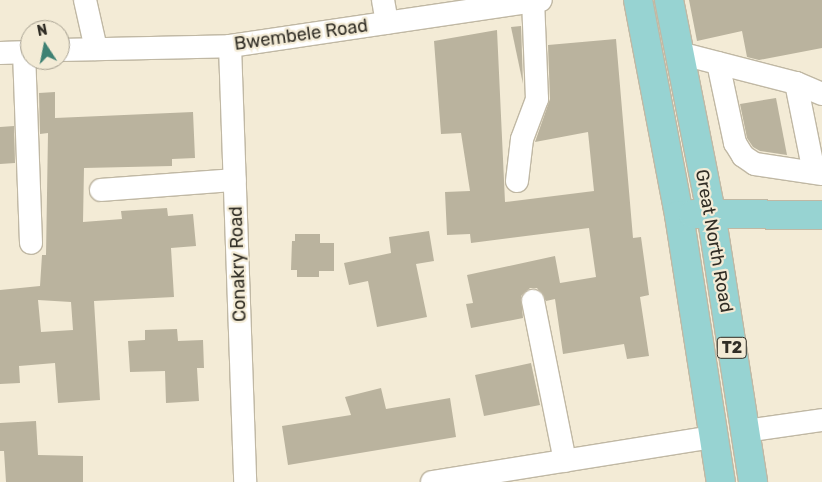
<!DOCTYPE html>
<html>
<head>
<meta charset="utf-8">
<style>
  body { margin:0 }
  #map { position:relative; width:822px; height:482px; overflow:hidden; background:#f3ebd6; font-family:Rubik,sans-serif }
  div>[style] { position:absolute }
  [style*='--x'] { left:calc(var(--x)*1px); top:calc(var(--y)*1px); width:calc(var(--w)*1px); rotate:calc(var(--a)*1deg) }
  .building>* { inset:0; background:#bab39e }
  .roads { filter:drop-shadow(1px 0 #c0b8a4) drop-shadow(-1px 0 #c0b8a4) drop-shadow(0 1px #c0b8a4) drop-shadow(0 -1px #c0b8a4) }
  .minor>* { height:22px; margin:-11px; padding:0 11px; transform-origin:11px; border-radius:11px; background:#fff }
  .major>* { height:28px; margin:-14px; padding:0 14px; transform-origin:14px; border-radius:14px; background:#97d3d2 }
  span { translate:-50% -50%; white-space:nowrap; text-align:center; line-height:1.15; -webkit-text-stroke:4.5px #f3ebd6; paint-order:stroke }
  .shield-label span { padding:1px 4px; background:#f3ebd6; border:1px solid; border-radius:4px; -webkit-text-stroke-width:0 }
  .shield-label { font-size:16px; color:#302d25; font-weight:700 }
  .street-label { font-size:18px; color:#302d25 }
  .north { position:absolute; left:20px; top:20px; width:50px; height:50px; box-sizing:border-box; background:#f3ebd6; border:1px solid #a59f8f; border-radius:50%; rotate:349deg; font-size:14px; font-weight:700; line-height:20px; text-align:center; color:#302d25 }
  .north::after { content:''; display:block; margin:auto; width:18px; height:22px; background:#3e8173; clip-path:polygon(50% 0,100% 100%,50% 72%,0 100%) }
</style>
</head>
<body>
<div id="map">
  <div class="building">
    <div style="clip-path:polygon(689px 0,822px 0,822px 48px,759px 60px,747px 57px,742px 31px,697px 41px)"></div>
    <div style="clip-path:polygon(521px 26px,523px 84px,511px 27px)"></div>
    <div style="clip-path:polygon(497px 30px,505px 202px,594px 191px,588px 132px,535px 142px,550px 99px,548px 45px,616px 39px,633px 238px,641px 237px,649px 295px,640px 297px,649px 356px,627px 359px,624px 344px,563px 354px,555px 299px,546px 301px,537px 288px,530px 288px,521px 296px,523px 318px,471px 328px,466px 304px,473px 303px,467px 275px,555px 256px,560px 283px,596px 277px,589px 228px,471px 243px,470px 234px,447px 235px,445px 192px,470px 191px,461px 133px,441px 134px,434px 41px)"></div>
    <div style="clip-path:polygon(evenodd,55px 92px,55px 118px,193px 112px,195px 158px,172px 159px,172px 166px,84px 168px,83px 222px,122px 219px,121px 211px,167px 208px,168px 216px,193px 214px,196px 246px,171px 248px,174px 297px,94px 301px,100px 400px,58px 403px,55px 363px,19px 366px,20px 383px,0 384px,0 290px,40px 286px,42px 255px,46px 255px,48px 133px,40px 134px,39px 93px,55px 92px,38px 300px,71px 302px,73px 330px,41px 332px,38px 300px)"></div>
    <div style="clip-path:polygon(776px 98px,787px 155px,760px 151px,753px 147px,747px 138px,740px 104px)"></div>
    <div style="clip-path:polygon(14px 126px,15px 163px,0 164px,0 127px)"></div>
    <div style="clip-path:polygon(429px 231px,434px 261px,416px 264px,427px 317px,377px 327px,368px 281px,349px 285px,344px 263px,391px 253px,389px 237px)"></div>
    <div style="clip-path:polygon(295px 234px,320px 234px,320px 243px,334px 243px,334px 271px,319px 271px,319px 277px,297px 277px,297px 270px,291px 270px,292px 241px,295px 241px)"></div>
    <div style="clip-path:polygon(177px 329px,178px 341px,203px 340px,204px 368px,197px 368px,199px 401px,166px 403px,165px 371px,130px 372px,128px 341px,145px 340px,145px 330px)"></div>
    <div style="clip-path:polygon(531px 363px,540px 405px,484px 416px,475px 375px)"></div>
    <div style="clip-path:polygon(381px 388px,386px 409px,450px 398px,456px 437px,288px 465px,282px 426px,351px 415px,345px 397px)"></div>
    <div style="clip-path:polygon(36px 421px,38px 455px,83px 456px,83px 482px,6px 482px,4px 451px,0 451px,0 423px)"></div>
  </div>
  <div class="roads">
    <div class="minor">
      <div style="--x:85;--y:0;--w:50;--a:77.3"></div>
      <div style="--x:383;--y:0;--w:23;--a:80"></div>
      <div style="--x:230;--y:46;--w:436;--a:88"></div>
      <div style="--x:60;--y:50;--w:170;--a:-1.3"></div>
      <div style="--x:230;--y:46;--w:314;--a:-8.4"></div>
      <div style="--x:24;--y:52;--w:191;--a:87.9"></div>
      <div style="--x:0;--y:53;--w:30;--a:-2"></div>
      <div style="--x:679;--y:53;--w:121;--a:14.4"></div>
      <div style="--x:796;--y:83;--w:28;--a:23"></div>
      <div style="--x:718;--y:63;--w:82;--a:78"></div>
      <div style="--x:735;--y:143;--w:15;--a:58"></div>
      <div style="--x:743;--y:156;--w:14;--a:34"></div>
      <div style="--x:755;--y:164;--w:68;--a:8.5"></div>
      <div style="--x:796;--y:83;--w:91;--a:78.6"></div>
      <div style="--x:517;--y:181;--w:42;--a:-83.2"></div>
      <div style="--x:522;--y:139;--w:43;--a:-69.4"></div>
      <div style="--x:537;--y:99;--w:98;--a:-92.3"></div>
      <div style="--x:101;--y:190;--w:134;--a:-4.3"></div>
      <div style="--x:533;--y:301;--w:163;--a:78.7"></div>
      <div style="--x:745;--y:431;--w:78;--a:-8.1"></div>
      <div style="--x:432;--y:482;--w:285;--a:-9.1"></div>
    </div>
    <div class="major">
      <div style="--x:638;--y:0;--w:219;--a:79.2"></div>
      <div style="--x:679;--y:215;--w:270;--a:81.1"></div>
      <div style="--x:669;--y:0;--w:217;--a:78.8"></div>
      <div style="--x:711;--y:213;--w:272;--a:81.1"></div>
      <div style="--x:693;--y:214;--w:129;--a:0.4"></div>
    </div>
  </div>
  <div class="shield-label">
    <span style="left:732px;top:348px">T2</span>
  </div>
  <div class="street-label">
    <span style="left:301px;top:35px;rotate:-8deg">Bwembele Road</span>
    <span style="left:714px;top:241px;rotate:80deg">Great North Road</span>
    <span style="left:238px;top:264px;rotate:-92deg">Conakry Road</span>
  </div>
  <div class="north">N</div>
</div>
</body>
</html>
